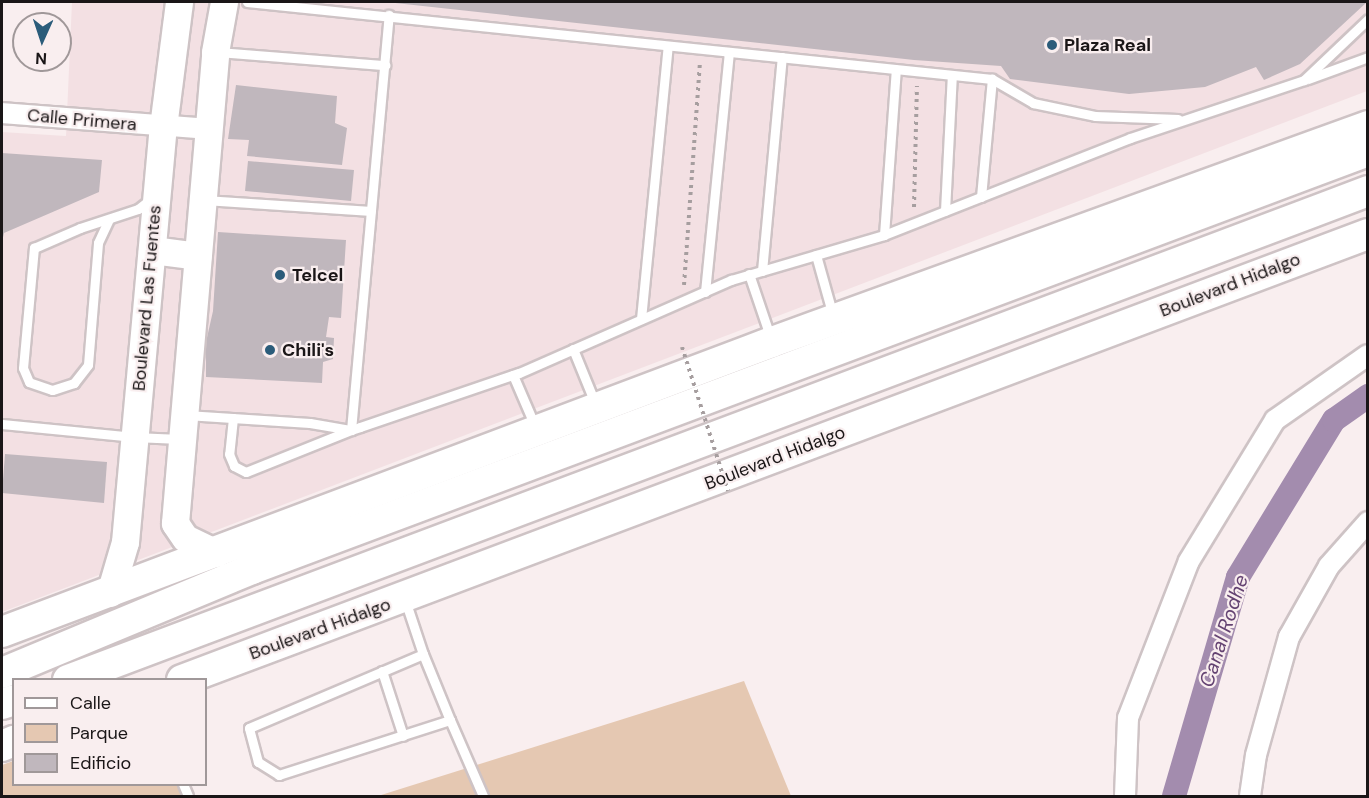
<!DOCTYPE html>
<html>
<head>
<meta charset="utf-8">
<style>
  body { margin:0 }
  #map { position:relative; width:1369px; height:798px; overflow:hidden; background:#f9eeef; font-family:"DM Sans",sans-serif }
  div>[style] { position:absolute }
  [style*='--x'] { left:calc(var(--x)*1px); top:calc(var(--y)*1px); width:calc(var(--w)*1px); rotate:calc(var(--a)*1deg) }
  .built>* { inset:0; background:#f3e0e3 }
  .green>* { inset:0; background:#e5c8b2 }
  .canal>* { height:24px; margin:-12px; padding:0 12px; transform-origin:12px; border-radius:12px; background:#a38cae }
  .building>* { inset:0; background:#c0b7bd }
  .path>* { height:4px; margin-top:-2px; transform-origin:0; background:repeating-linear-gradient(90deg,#a69e9f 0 3px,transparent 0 7.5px) }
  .roads { filter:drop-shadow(2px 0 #cec3c5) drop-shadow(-2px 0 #cec3c5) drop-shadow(0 2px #cec3c5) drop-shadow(0 -2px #cec3c5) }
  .lane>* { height:9px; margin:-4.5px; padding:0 4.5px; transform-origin:4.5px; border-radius:4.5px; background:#fff }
  .street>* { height:20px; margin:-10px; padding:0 10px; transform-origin:10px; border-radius:10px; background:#fff }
  .secondary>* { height:27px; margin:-13.5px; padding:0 13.5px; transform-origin:13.5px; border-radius:13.5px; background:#fff }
  .primary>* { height:30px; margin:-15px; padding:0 15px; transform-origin:15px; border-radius:15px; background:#fff }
  .path-bridge>* { height:4px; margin-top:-2px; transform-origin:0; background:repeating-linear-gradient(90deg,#a69e9f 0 3px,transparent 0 7.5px) }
  .dots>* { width:16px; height:16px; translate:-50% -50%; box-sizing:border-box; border:3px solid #f9eeef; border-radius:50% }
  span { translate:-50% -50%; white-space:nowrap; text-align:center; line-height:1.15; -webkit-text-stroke:4.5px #f9eeef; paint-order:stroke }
  .poi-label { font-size:18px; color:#1a1617; font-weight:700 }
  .left { translate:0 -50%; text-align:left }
  .street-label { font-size:18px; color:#1a1617 }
  .water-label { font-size:20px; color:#644372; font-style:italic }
  .frame { position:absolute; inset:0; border:3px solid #1a1617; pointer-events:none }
  .legend { position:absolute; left:12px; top:678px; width:195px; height:108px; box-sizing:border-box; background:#f9eeef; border:2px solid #a09899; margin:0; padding:8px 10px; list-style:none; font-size:18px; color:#1a1617 }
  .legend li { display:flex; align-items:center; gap:12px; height:30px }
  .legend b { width:30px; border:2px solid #a09899 }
  .north { position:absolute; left:12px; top:12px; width:60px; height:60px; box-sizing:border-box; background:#f9eeef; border:2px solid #a09899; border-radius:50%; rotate:183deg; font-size:16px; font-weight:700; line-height:24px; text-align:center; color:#1a1617 }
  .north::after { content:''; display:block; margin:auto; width:21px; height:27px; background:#2b5c7a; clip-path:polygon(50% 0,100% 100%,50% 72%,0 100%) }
</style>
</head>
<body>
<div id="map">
  <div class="built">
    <div style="clip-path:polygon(72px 2px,1367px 2px,1367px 91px,2px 612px,2px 132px,66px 136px)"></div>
  </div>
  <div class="green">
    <div style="clip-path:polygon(744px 681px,791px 796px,378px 796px)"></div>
    <div style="clip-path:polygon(13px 761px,14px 784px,191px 785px,195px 796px,2px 796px,2px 765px)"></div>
  </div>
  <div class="canal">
    <div style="--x:1174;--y:796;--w:228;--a:-73.7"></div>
    <div style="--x:1238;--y:577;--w:184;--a:-58.6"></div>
    <div style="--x:1334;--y:420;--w:42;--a:-35.2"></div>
  </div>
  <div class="building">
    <div style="clip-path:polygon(386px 2px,1367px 2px,1300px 64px,1264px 80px,1256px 67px,1205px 87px,1129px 94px,1010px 79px,1001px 66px,914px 60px)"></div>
    <div style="clip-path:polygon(236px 85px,337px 96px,335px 123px,347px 128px,342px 165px,247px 156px,249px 140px,228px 139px)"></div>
    <div style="clip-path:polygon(2px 153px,102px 160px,99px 192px,4px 233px,2px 242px)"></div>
    <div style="clip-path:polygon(248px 161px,354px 170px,351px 201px,245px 191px)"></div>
    <div style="clip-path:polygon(218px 232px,346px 240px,341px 318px,329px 317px,326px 337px,334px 338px,333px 359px,323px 362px,322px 383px,206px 377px,206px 342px,213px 311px)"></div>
    <div style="clip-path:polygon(5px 454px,107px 462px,104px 503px,2px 493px)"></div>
  </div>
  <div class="path">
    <div style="--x:914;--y:207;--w:121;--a:-88.6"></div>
    <div style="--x:684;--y:285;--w:224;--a:-85.9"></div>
  </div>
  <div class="roads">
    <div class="lane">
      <div style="--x:247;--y:2;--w:749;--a:5.9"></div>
      <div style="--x:992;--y:79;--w:48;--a:30.3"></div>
      <div style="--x:1033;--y:103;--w:63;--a:11.8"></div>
      <div style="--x:1095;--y:116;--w:83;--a:2.1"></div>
      <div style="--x:218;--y:52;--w:168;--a:4.5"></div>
      <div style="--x:1308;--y:79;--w:64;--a:-20.1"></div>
      <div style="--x:981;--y:197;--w:119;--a:-84.7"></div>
      <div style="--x:205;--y:200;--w:166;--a:3.8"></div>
      <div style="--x:945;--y:211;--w:136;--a:-87.1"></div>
      <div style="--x:109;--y:219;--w:26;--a:115"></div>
      <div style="--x:98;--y:243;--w:122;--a:94.7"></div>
      <div style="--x:88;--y:365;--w:23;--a:128"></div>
      <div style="--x:74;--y:383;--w:23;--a:162"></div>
      <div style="--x:52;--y:390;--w:24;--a:-161"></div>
      <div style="--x:29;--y:382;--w:15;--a:-113"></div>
      <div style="--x:23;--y:368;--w:121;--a:-84.8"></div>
      <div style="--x:34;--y:248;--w:50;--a:-23.5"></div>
      <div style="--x:80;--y:228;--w:61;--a:-18.1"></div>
      <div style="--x:138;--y:209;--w:18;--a:-38"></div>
      <div style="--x:884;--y:235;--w:166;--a:-85.9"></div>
      <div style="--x:816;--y:255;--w:63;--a:74.4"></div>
      <div style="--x:762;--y:271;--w:215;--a:-84.7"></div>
      <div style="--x:749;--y:274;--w:69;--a:71.3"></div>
      <div style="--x:705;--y:292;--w:241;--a:-84.3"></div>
      <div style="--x:641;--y:319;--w:274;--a:-84.4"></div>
      <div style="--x:573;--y:349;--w:58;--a:67.8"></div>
      <div style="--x:513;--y:375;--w:56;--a:66.7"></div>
      <div style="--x:186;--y:415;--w:124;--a:3.7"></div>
      <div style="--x:310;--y:423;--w:42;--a:9.7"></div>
      <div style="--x:351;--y:430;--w:9;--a:-18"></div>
      <div style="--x:360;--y:427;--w:168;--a:-18.8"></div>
      <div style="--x:519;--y:373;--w:232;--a:-23.7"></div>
      <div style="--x:731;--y:280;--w:159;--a:-16.4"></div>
      <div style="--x:884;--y:235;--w:264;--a:-21.5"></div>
      <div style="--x:1130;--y:138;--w:183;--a:-18.4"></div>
      <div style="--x:1304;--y:80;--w:88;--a:-43.6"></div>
      <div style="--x:233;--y:418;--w:36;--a:96"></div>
      <div style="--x:229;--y:454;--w:13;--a:67"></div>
      <div style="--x:234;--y:466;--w:13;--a:27"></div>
      <div style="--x:246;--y:472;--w:113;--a:-21.8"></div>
      <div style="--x:351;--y:430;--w:417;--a:-84.8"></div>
      <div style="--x:2;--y:424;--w:133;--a:5.6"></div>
      <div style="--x:134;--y:437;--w:46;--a:2.5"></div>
      <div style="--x:405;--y:600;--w:57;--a:71.6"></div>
      <div style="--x:423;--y:654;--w:71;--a:67.8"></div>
      <div style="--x:450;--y:720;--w:180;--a:162.2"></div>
      <div style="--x:279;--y:775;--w:25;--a:-148"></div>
      <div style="--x:258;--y:762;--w:35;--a:-105"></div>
      <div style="--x:249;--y:728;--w:189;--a:-23"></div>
      <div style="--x:382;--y:671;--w:68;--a:72.1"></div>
      <div style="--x:450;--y:720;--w:83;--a:66.5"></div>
      <div style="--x:183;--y:784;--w:13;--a:67"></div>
    </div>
    <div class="street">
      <div style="--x:2;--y:113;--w:208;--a:4.4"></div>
      <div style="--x:1125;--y:796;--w:78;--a:-87.8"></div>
      <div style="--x:1128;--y:718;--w:168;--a:-68.8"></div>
      <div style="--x:1189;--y:561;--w:165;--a:-58.6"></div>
      <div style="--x:1275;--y:420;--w:113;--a:-35"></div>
      <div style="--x:1250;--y:796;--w:41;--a:-81.7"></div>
      <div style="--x:1256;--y:755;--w:123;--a:-74.4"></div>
      <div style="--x:1289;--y:637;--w:81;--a:-60.6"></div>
      <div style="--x:1329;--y:566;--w:59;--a:-48.4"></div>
    </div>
    <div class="secondary">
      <div style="--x:152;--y:250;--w:46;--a:7.4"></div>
      <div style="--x:216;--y:553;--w:34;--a:-154"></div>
      <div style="--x:185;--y:538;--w:18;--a:-124"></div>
      <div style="--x:175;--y:523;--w:473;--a:-85.1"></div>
      <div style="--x:215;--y:52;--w:51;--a:-79.8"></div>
      <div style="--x:110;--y:593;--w:53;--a:-73.6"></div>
      <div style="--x:125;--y:542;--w:417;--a:-84.8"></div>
      <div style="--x:163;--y:127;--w:126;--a:-82.7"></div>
    </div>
    <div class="primary">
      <div style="--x:2;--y:632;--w:823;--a:-20.64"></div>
      <div style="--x:772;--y:342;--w:634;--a:-19.92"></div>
      <div style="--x:2;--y:673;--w:271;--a:-22.6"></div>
      <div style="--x:252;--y:569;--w:1192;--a:-20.53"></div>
      <div style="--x:68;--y:680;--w:1389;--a:-20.61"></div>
      <div style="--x:182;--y:680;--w:1267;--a:-20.61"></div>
      <div style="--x:2;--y:704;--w:13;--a:-18"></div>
      <div style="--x:2;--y:746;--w:13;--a:-23"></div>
    </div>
  </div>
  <div class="path-bridge">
    <div style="--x:682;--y:347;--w:151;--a:72.3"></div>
  </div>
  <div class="dots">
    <div style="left:1052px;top:45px;background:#2b5c7a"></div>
    <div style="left:280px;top:275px;background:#2b5c7a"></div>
    <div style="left:270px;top:350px;background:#2b5c7a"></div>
  </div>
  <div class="poi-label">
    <span class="left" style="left:1064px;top:45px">Plaza Real</span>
    <span class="left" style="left:292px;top:275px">Telcel</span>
    <span class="left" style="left:282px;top:350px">Chili's</span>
  </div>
  <div class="street-label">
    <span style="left:82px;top:120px;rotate:5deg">Calle Primera</span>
    <span style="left:1230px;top:285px;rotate:-21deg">Boulevard Hidalgo</span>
    <span style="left:147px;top:298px;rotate:-85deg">Boulevard Las Fuentes</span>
    <span style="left:775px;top:458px;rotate:-21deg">Boulevard Hidalgo</span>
    <span style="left:320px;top:629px;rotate:-20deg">Boulevard Hidalgo</span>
  </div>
  <div class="water-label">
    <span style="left:1224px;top:631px;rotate:-72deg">Canal Rodhe</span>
  </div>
  <div class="frame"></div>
  <ul class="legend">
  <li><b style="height:8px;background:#fff"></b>Calle</li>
  <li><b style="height:16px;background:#e5c8b2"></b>Parque</li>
  <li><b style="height:16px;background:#c0b7bd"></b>Edificio</li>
  </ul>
  <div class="north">N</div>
</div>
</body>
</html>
